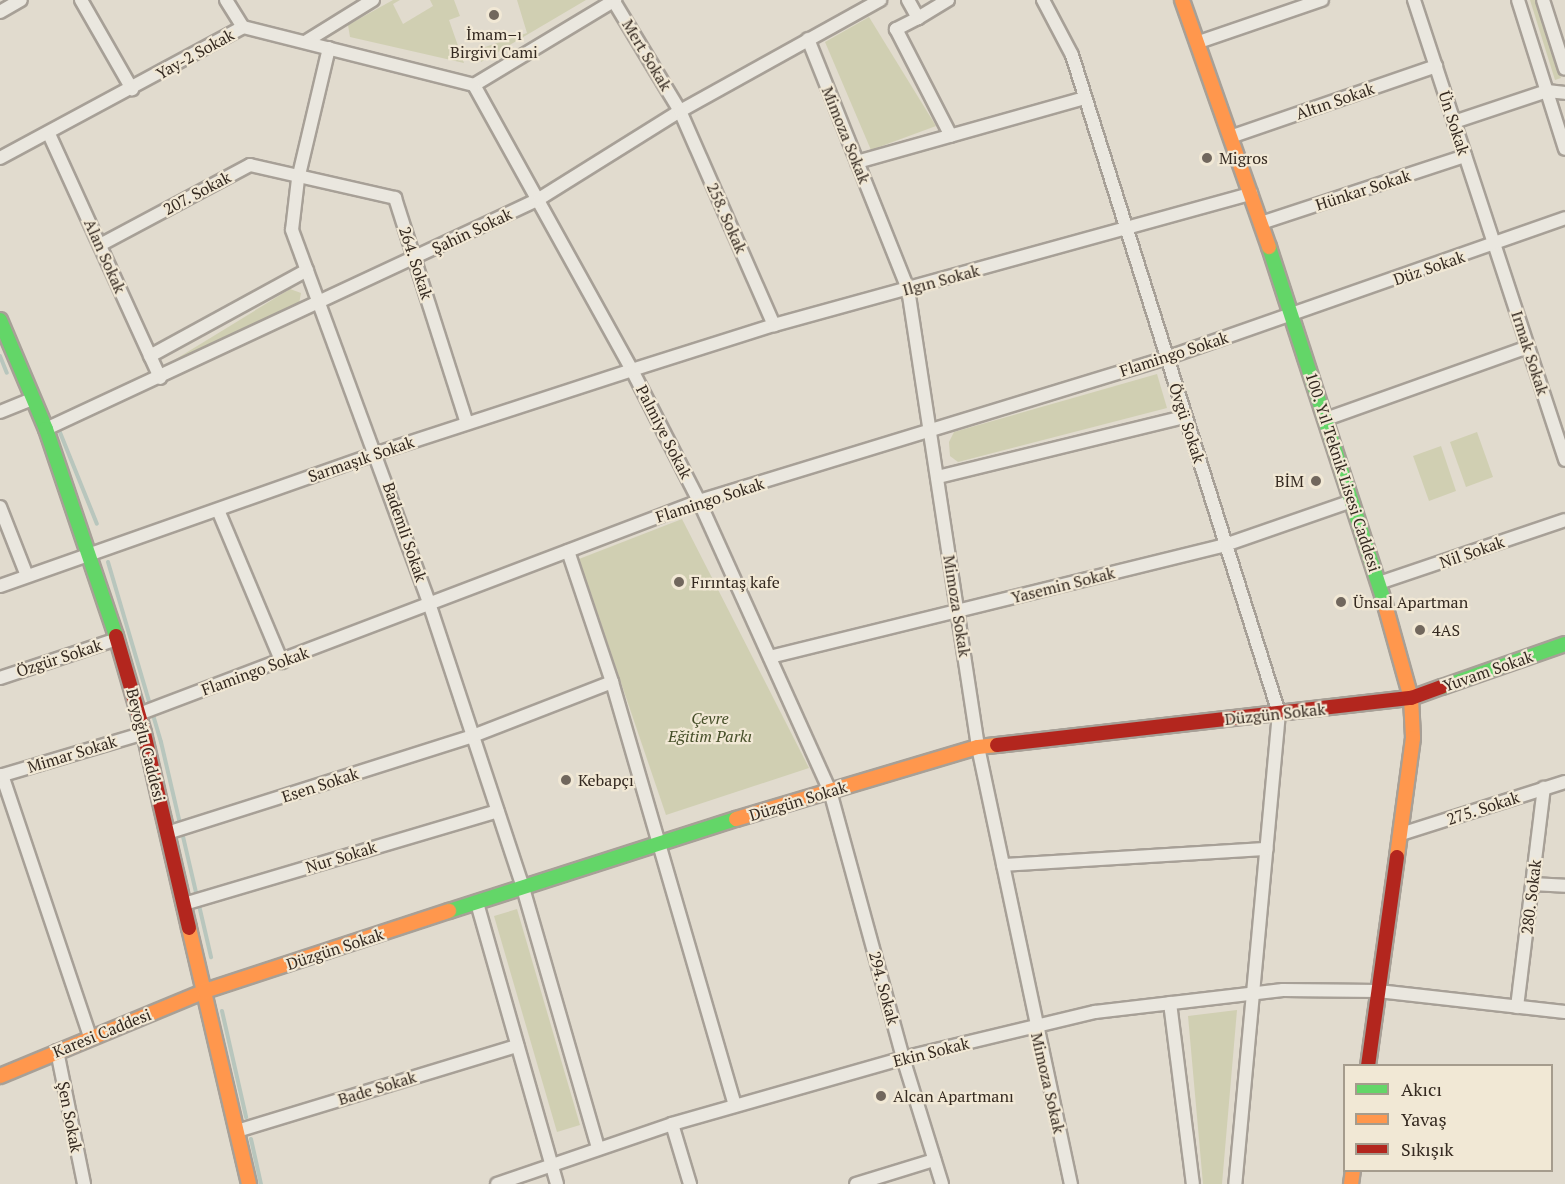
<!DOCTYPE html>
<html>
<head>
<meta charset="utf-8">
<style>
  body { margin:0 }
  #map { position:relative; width:1565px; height:1184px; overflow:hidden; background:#e1dbce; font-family:"PT Serif",serif }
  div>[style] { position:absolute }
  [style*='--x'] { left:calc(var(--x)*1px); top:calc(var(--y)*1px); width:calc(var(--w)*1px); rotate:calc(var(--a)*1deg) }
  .green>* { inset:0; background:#d0cfb2 }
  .stream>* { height:4px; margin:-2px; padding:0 2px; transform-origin:2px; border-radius:2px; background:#b8c6bd }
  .roads { filter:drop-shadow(2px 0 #a7a097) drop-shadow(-2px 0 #a7a097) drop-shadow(0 2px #a7a097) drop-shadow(0 -2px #a7a097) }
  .street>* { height:12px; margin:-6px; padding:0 6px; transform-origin:6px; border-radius:6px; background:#eae7df }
  .fast>* { height:14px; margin:-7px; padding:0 7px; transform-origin:7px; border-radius:7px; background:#63d668 }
  .slow>* { height:14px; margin:-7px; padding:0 7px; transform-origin:7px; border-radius:7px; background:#ff974d }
  .jam>* { height:14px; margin:-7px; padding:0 7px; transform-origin:7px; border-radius:7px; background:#b3261e }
  .dots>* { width:16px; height:16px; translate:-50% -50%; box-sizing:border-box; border:3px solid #f1e8d5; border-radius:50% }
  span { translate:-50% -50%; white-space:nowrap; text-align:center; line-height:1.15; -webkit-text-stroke:4.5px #f1e8d5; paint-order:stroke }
  .poi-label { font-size:16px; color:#342920 }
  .left { translate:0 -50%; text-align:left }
  .right { translate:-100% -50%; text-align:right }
  .street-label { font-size:16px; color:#342920 }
  .park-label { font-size:16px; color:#464f29; font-style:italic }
  .legend { position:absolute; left:1343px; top:1064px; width:210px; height:108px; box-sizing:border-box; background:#f1e8d5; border:2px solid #a59c8d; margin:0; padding:8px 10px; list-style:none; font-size:18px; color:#342920 }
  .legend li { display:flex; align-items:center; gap:12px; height:30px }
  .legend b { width:30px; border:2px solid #a59c8d }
</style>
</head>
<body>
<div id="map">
  <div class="green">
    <div style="clip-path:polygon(393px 0,400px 0,393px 4px,403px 24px,433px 6px,430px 0,454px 0,460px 16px,449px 20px,464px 63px,350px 37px,348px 25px)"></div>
    <div style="clip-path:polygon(517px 0,586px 0,481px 62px,482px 48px,527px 33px)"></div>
    <div style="clip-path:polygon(1530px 0,1536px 0,1561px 78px,1555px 80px)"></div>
    <div style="clip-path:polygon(869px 17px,936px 126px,871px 150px,825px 42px)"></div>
    <div style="clip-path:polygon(290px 289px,301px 293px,299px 304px,180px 361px,176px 359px)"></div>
    <div style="clip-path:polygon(1157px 374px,1167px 408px,958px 462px,950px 456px,949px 442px,954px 432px)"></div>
    <div style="clip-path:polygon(1477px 432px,1493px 477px,1466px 487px,1450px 442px)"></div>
    <div style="clip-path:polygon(1441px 446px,1456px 491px,1429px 501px,1413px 456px)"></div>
    <div style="clip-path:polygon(682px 519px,809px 768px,666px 815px,579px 559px)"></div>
    <div style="clip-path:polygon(517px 909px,580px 1125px,557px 1132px,494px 916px)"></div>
    <div style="clip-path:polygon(1237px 1010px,1222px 1184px,1203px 1184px,1188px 1016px)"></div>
  </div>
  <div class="stream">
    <div style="--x:0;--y:356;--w:18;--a:68"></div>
    <div style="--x:59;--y:430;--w:101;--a:68"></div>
    <div style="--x:108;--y:562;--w:188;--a:73.6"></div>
    <div style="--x:161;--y:742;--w:221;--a:76.9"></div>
    <div style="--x:222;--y:1011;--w:109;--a:77.2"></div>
    <div style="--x:251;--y:1139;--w:46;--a:77.5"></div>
  </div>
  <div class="roads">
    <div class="street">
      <div style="--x:81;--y:0;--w:103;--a:60.2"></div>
      <div style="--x:226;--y:0;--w:32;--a:58"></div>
      <div style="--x:613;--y:0;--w:130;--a:58.9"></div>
      <div style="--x:680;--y:111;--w:234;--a:66.3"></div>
      <div style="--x:908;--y:0;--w:21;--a:61"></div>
      <div style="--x:918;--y:18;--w:35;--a:-31"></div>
      <div style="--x:1043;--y:0;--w:62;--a:62.2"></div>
      <div style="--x:1072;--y:55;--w:690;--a:72.54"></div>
      <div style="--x:1279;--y:713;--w:473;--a:95.3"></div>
      <div style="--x:1414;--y:0;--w:484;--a:71.8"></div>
      <div style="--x:1518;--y:0;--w:156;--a:72.5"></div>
      <div style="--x:1543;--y:0;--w:72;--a:72.3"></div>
      <div style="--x:0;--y:12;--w:24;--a:-30"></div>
      <div style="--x:918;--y:18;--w:25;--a:153"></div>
      <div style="--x:896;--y:29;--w:120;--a:62.8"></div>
      <div style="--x:808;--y:39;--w:269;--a:68.2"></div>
      <div style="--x:908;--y:289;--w:463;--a:81.3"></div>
      <div style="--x:978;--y:747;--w:447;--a:78"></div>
      <div style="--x:305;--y:42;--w:80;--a:-31.7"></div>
      <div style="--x:1199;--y:42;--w:130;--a:-18.9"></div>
      <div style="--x:329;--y:48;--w:135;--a:103.3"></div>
      <div style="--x:298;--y:179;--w:51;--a:96.7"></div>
      <div style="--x:292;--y:230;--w:397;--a:69.8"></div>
      <div style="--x:429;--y:603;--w:300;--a:71.7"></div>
      <div style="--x:523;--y:888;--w:270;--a:73.9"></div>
      <div style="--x:474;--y:85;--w:326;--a:61"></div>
      <div style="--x:632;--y:370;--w:147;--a:62.9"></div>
      <div style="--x:699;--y:501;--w:318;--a:65.7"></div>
      <div style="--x:830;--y:791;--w:277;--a:74.7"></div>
      <div style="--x:903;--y:1058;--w:132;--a:72.8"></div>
      <div style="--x:474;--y:85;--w:165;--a:-31.1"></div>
      <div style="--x:1454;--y:122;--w:98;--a:-18.4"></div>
      <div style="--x:1547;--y:91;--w:18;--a:6"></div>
      <div style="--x:49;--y:134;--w:268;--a:65.5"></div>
      <div style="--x:1233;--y:136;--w:215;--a:-19"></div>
      <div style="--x:0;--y:158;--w:276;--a:-28.3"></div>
      <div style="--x:243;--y:27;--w:238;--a:14.1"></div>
      <div style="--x:857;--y:162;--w:237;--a:-15.7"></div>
      <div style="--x:1261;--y:223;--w:215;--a:-18.2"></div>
      <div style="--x:100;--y:245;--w:170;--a:-28.1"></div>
      <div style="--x:250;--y:165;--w:149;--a:12.8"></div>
      <div style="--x:395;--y:198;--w:236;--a:72.3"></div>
      <div style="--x:150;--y:356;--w:179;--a:-28.7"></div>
      <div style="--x:0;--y:412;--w:35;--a:-22"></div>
      <div style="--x:1326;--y:419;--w:214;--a:-19.6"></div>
      <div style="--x:46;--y:429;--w:544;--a:-25.01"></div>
      <div style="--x:539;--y:199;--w:166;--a:-32"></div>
      <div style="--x:680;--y:111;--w:229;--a:-29"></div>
      <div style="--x:938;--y:477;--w:254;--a:-13.7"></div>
      <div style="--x:0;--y:507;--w:74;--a:68.6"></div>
      <div style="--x:218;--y:510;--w:165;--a:67.2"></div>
      <div style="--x:568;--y:551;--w:138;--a:71.4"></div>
      <div style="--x:1379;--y:583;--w:196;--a:-18.7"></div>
      <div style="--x:0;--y:586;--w:400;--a:-19.4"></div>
      <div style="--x:377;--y:453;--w:268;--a:-18"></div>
      <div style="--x:632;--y:370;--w:149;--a:-17.6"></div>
      <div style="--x:774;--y:325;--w:495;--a:-15.4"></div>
      <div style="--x:770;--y:657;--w:469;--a:-13.8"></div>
      <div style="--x:1225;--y:545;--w:134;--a:-19.1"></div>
      <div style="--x:0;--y:678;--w:123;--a:-18.4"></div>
      <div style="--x:139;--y:714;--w:599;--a:-20.82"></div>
      <div style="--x:699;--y:501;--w:488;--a:-17"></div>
      <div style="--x:1166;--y:358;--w:423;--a:-19.3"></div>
      <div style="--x:2;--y:775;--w:276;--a:71.4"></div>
      <div style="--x:0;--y:776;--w:150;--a:-16.6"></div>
      <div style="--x:167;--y:833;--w:321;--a:-17.6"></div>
      <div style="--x:473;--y:736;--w:149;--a:-21.2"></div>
      <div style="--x:612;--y:682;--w:441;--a:73.8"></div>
      <div style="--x:1401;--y:834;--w:172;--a:-17.6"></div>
      <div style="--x:1003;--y:865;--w:264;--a:-3.5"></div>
      <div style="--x:1532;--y:884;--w:33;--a:3"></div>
      <div style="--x:477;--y:903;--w:292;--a:74.1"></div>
      <div style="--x:184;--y:904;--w:327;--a:-16.5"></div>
      <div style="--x:1170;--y:1003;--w:182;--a:82.8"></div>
      <div style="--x:1517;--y:1007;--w:221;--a:-83"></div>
      <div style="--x:57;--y:1051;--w:136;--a:78.5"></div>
      <div style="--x:672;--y:1124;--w:63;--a:73.3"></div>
      <div style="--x:237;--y:1131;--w:293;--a:-16.9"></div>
      <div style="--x:497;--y:1184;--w:185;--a:-18.9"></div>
      <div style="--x:672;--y:1124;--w:240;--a:-15.9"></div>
      <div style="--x:903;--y:1058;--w:197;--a:-13.5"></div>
      <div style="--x:1095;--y:1012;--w:189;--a:-6.7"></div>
      <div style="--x:1283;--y:990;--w:95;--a:0.6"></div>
      <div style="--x:1378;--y:991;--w:188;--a:6.4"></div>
      <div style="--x:856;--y:1184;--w:82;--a:-17.1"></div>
    </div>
    <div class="fast">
      <div style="--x:1269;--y:247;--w:376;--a:72"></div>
      <div style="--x:0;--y:320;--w:118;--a:67.1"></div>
      <div style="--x:46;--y:429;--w:219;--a:71.3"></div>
      <div style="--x:1442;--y:687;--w:130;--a:-19.3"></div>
      <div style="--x:449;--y:911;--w:301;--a:-17.8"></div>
    </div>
    <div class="slow">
      <div style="--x:1182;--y:0;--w:262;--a:70.6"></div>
      <div style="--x:1385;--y:605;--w:97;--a:74.4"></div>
      <div style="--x:1411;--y:698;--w:40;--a:87.1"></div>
      <div style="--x:1413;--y:738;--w:120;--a:97.7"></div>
      <div style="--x:736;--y:819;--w:252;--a:-16.6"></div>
      <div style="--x:978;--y:747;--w:19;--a:-6"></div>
      <div style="--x:189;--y:928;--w:263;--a:76.8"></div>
      <div style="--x:0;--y:1076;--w:222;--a:-22.5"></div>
      <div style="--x:205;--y:991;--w:257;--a:-18.2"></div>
      <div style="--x:1351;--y:1184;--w:14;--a:-82"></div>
    </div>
    <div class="jam">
      <div style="--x:116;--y:636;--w:101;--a:73.9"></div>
      <div style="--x:144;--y:733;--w:200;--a:77"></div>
      <div style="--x:997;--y:745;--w:417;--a:-6.5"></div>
      <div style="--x:1411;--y:698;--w:33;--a:-20"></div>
      <div style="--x:1368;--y:1066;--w:211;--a:-82.1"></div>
    </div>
  </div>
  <div class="dots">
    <div style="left:494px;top:15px;background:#71675d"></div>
    <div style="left:1207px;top:158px;background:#71675d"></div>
    <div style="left:1316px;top:481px;background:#71675d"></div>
    <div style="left:679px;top:582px;background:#71675d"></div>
    <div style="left:1341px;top:602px;background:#71675d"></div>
    <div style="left:1420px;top:630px;background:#71675d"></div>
    <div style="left:566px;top:780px;background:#71675d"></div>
    <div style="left:881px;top:1096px;background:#71675d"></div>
  </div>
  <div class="poi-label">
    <span style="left:494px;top:43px">İmam–ı<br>Birgivi Cami</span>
    <span class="left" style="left:1219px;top:158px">Migros</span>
    <span class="right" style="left:1304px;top:481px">BİM</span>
    <span class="left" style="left:691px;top:582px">Fırıntaş kafe</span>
    <span class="left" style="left:1353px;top:602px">Ünsal Apartman</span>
    <span class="left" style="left:1432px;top:630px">4AS</span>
    <span class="left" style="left:578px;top:780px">Kebapçı</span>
    <span class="left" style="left:893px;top:1096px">Alcan Apartmanı</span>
  </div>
  <div class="street-label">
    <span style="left:195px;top:54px;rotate:-29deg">Yay-2 Sokak</span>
    <span style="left:647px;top:55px;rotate:59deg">Mert Sokak</span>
    <span style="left:1335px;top:101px;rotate:-19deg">Altın Sokak</span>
    <span style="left:1454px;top:123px;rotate:72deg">Ün Sokak</span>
    <span style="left:846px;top:135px;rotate:68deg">Mimoza Sokak</span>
    <span style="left:1363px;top:190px;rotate:-18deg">Hünkar Sokak</span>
    <span style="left:197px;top:193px;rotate:-28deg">207. Sokak</span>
    <span style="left:727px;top:218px;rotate:66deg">258. Sokak</span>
    <span style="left:472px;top:231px;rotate:-25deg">Şahin Sokak</span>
    <span style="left:105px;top:256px;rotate:66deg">Alan Sokak</span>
    <span style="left:416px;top:263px;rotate:72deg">264. Sokak</span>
    <span style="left:1429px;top:268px;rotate:-19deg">Düz Sokak</span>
    <span style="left:941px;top:280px;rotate:-15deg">Ilgın Sokak</span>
    <span style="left:1530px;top:353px;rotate:72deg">Irmak Sokak</span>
    <span style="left:1174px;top:354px;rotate:-18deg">Flamingo Sokak</span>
    <span style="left:1187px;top:423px;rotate:72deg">Övgü Sokak</span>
    <span style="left:664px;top:432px;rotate:63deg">Palmiye Sokak</span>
    <span style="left:361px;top:459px;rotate:-19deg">Sarmaşık Sokak</span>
    <span style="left:1343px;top:472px;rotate:72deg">100. Yıl Teknik Lisesi Caddesi</span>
    <span style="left:710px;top:500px;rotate:-18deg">Flamingo Sokak</span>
    <span style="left:405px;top:532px;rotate:71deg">Bademli Sokak</span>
    <span style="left:1472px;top:552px;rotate:-19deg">Nil Sokak</span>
    <span style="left:1063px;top:585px;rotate:-14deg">Yasemin Sokak</span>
    <span style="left:957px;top:606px;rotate:81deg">Mimoza Sokak</span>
    <span style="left:59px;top:658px;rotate:-18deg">Özgür Sokak</span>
    <span style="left:255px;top:671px;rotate:-20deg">Flamingo Sokak</span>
    <span style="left:1488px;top:671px;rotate:-19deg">Yuvam Sokak</span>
    <span style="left:1275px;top:714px;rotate:-6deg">Düzgün Sokak</span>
    <span style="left:146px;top:745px;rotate:76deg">Beyoğlu Caddesi</span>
    <span style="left:72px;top:754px;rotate:-17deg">Mimar Sokak</span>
    <span style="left:320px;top:785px;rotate:-18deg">Esen Sokak</span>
    <span style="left:798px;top:801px;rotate:-17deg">Düzgün Sokak</span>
    <span style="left:1483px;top:808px;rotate:-18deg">275. Sokak</span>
    <span style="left:341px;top:857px;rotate:-17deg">Nur Sokak</span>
    <span style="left:1531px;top:897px;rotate:-83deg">280. Sokak</span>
    <span style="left:335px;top:949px;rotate:-18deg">Düzgün Sokak</span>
    <span style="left:884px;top:988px;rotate:75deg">294. Sokak</span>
    <span style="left:102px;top:1033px;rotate:-22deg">Karesi Caddesi</span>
    <span style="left:931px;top:1052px;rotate:-14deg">Ekin Sokak</span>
    <span style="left:1048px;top:1083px;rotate:77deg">Mimoza Sokak</span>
    <span style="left:377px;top:1088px;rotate:-17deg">Bade Sokak</span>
    <span style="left:70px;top:1117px;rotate:79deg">Şen Sokak</span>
  </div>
  <div class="park-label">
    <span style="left:710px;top:727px">Çevre<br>Eğitim Parkı</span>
  </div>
  <ul class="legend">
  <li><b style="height:8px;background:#63d668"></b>Akıcı</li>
  <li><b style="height:8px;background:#ff974d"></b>Yavaş</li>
  <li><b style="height:8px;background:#b3261e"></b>Sıkışık</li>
  </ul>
</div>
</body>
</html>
